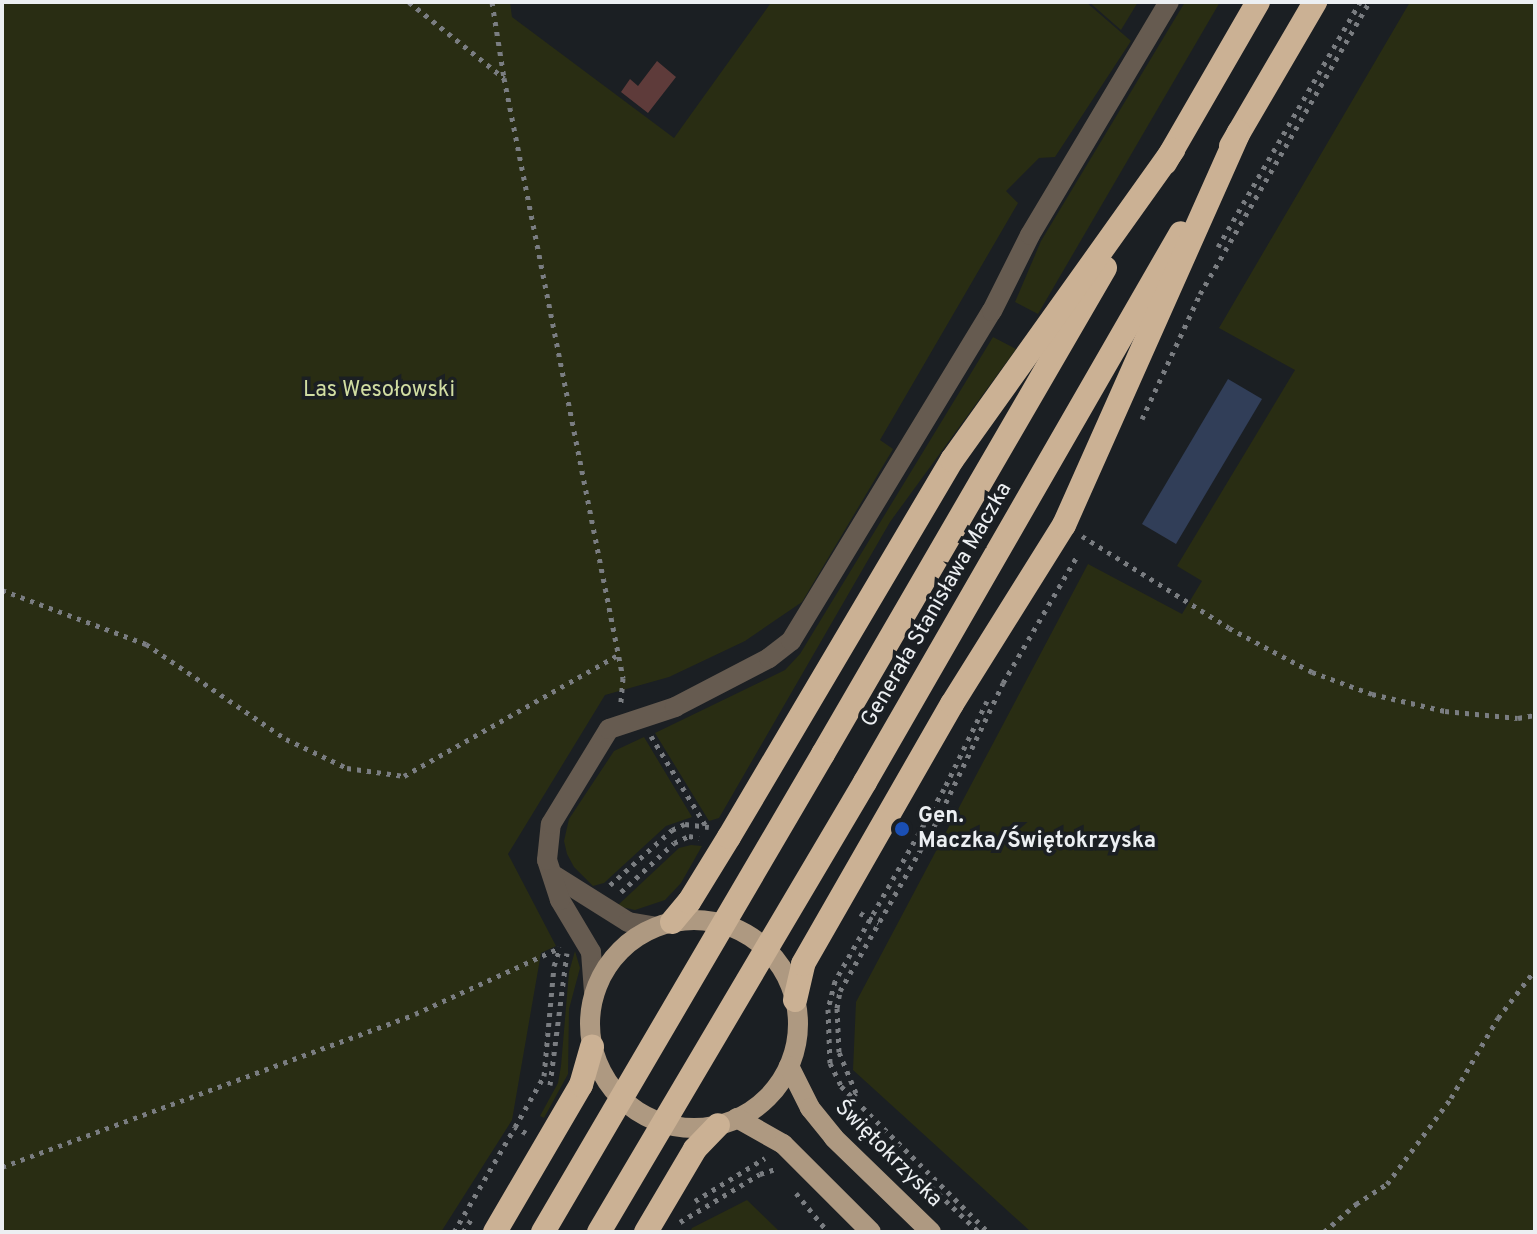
<!DOCTYPE html>
<html>
<head>
<meta charset="utf-8">
<style>
  body { margin:0 }
  #map { position:relative; width:1537px; height:1234px; overflow:hidden; background:#1b1f23; font-family:Overpass,sans-serif }
  div>[style] { position:absolute }
  [style*='--x'] { left:calc(var(--x)*1px); top:calc(var(--y)*1px); width:calc(var(--w)*1px); rotate:calc(var(--a)*1deg) }
  .green>* { inset:0; background:#292d13 }
  .water>* { inset:0; background:#313e58 }
  .building>* { inset:0; background:#5e3b3a }
  .path>* { height:5px; margin-top:-2.5px; transform-origin:0; background:repeating-linear-gradient(90deg,#7a7d81 0 4px,transparent 0 10px) }
  .minor>* { height:20px; margin:-10px; padding:0 10px; transform-origin:10px; border-radius:10px; background:#665b50 }
  .major>* { height:20px; margin:-10px; padding:0 10px; transform-origin:10px; border-radius:10px; background:#ae9981 }
  .major>.ring { margin:-10px; padding:0; box-sizing:content-box; background:none; border:20px solid #ae9981; border-radius:50% }
  .highway>* { height:24px; margin:-12px; padding:0 12px; transform-origin:12px; border-radius:12px; background:#cbb194 }
  .highway-bridge>* { height:24px; margin:-12px; padding:0 12px; transform-origin:12px; border-radius:12px; background:#cbb194 }
  .dots>* { width:22px; height:22px; translate:-50% -50%; box-sizing:border-box; border:4px solid #1b1f23; border-radius:50% }
  span { translate:-50% -50%; white-space:nowrap; text-align:center; line-height:1.15; -webkit-text-stroke:7px #1b1f23; paint-order:stroke }
  .park-label { font-size:22px; color:#d1dda2 }
  .street-label { font-size:22px; color:#eceff2 }
  .poi-label { font-size:22px; color:#eceff2; font-weight:700 }
  .left { translate:0 -50%; text-align:left }
  .frame { position:absolute; inset:0; border:4px solid #eceff2; pointer-events:none }
</style>
</head>
<body>
<div id="map">
  <div class="green">
    <div style="clip-path:polygon(2px 2px,510px 2px,512px 17px,674px 138px,770px 4px,768px 2px,1086px 2px,1131px 41px,1055px 157px,1039px 158px,1006px 191px,1018px 203px,880px 440px,893px 449px,802px 602px,745px 641px,669px 677px,605px 695px,508px 854px,556px 946px,541px 953px,512px 1120px,441px 1232px,2px 1232px)"></div>
    <div style="clip-path:polygon(1089px 2px,1138px 2px,1121px 30px)"></div>
    <div style="clip-path:polygon(1185px 2px,1220px 2px,1038px 314px,1015px 302px,1041px 241px)"></div>
    <div style="clip-path:polygon(1410px 2px,1535px 2px,1535px 1232px,1031px 1232px,853px 1070px,856px 1002px,1088px 564px,1182px 614px,1202px 581px,1177px 566px,1295px 370px,1219px 328px)"></div>
    <div style="clip-path:polygon(993px 337px,1016px 349px,890px 522px,719px 818px,709px 821px,655px 733px,785px 670px,800px 654px)"></div>
    <div style="clip-path:polygon(644px 737px,692px 817px,666px 826px,604px 883px,593px 886px,574px 867px,567px 854px,564px 841px,569px 819px,614px 751px)"></div>
    <div style="clip-path:polygon(691px 845px,702px 846px,681px 883px,665px 900px,635px 910px,617px 906px,679px 848px)"></div>
    <div style="clip-path:polygon(575px 951px,580px 968px,569px 1009px,568px 1074px,544px 1118px,540px 1116px,558px 1083px,561px 1066px,569px 972px)"></div>
    <div style="clip-path:polygon(747px 1200px,780px 1232px,690px 1232px,692px 1228px)"></div>
  </div>
  <div class="water">
    <div style="clip-path:polygon(1228px 379px,1262px 399px,1176px 544px,1142px 524px)"></div>
  </div>
  <div class="building">
    <div style="clip-path:polygon(657px 61px,676px 77px,648px 113px,621px 92px,630px 79px,638px 86px)"></div>
  </div>
  <div class="path">
    <div style="--x:409;--y:2;--w:122;--a:38.7"></div>
    <div style="--x:492;--y:2;--w:77;--a:81"></div>
    <div style="--x:504;--y:78;--w:612;--a:78.78"></div>
    <div style="--x:623;--y:678;--w:25;--a:95"></div>
    <div style="--x:1218;--y:247;--w:283;--a:-59.9"></div>
    <div style="--x:1142;--y:419;--w:138;--a:-65.1"></div>
    <div style="--x:1200;--y:294;--w:337;--a:-59.9"></div>
    <div style="--x:1082;--y:536;--w:173;--a:32"></div>
    <div style="--x:1229;--y:628;--w:94;--a:27.9"></div>
    <div style="--x:1312;--y:672;--w:64;--a:20.1"></div>
    <div style="--x:1372;--y:694;--w:75;--a:13.1"></div>
    <div style="--x:1445;--y:711;--w:73;--a:5.5"></div>
    <div style="--x:1518;--y:718;--w:17;--a:-10"></div>
    <div style="--x:2;--y:590;--w:154;--a:20.6"></div>
    <div style="--x:146;--y:644;--w:169;--a:34.2"></div>
    <div style="--x:286;--y:739;--w:68;--a:25.4"></div>
    <div style="--x:347;--y:768;--w:58;--a:8"></div>
    <div style="--x:404;--y:776;--w:246;--a:-29.5"></div>
    <div style="--x:987;--y:701;--w:98;--a:116"></div>
    <div style="--x:944;--y:789;--w:221;--a:119.6"></div>
    <div style="--x:835;--y:981;--w:29;--a:104"></div>
    <div style="--x:828;--y:1009;--w:54;--a:87.9"></div>
    <div style="--x:830;--y:1063;--w:25;--a:64"></div>
    <div style="--x:841;--y:1086;--w:207;--a:44.8"></div>
    <div style="--x:651;--y:736;--w:105;--a:58.6"></div>
    <div style="--x:610;--y:885;--w:83;--a:-41.6"></div>
    <div style="--x:672;--y:830;--w:14;--a:-25"></div>
    <div style="--x:685;--y:824;--w:24;--a:7"></div>
    <div style="--x:621;--y:892;--w:72;--a:-42.8"></div>
    <div style="--x:674;--y:843;--w:17;--a:-25"></div>
    <div style="--x:689;--y:836;--w:10;--a:11"></div>
    <div style="--x:860;--y:913;--w:21;--a:29"></div>
    <div style="--x:550;--y:1085;--w:133;--a:-82.7"></div>
    <div style="--x:844;--y:1104;--w:186;--a:43.5"></div>
    <div style="--x:840;--y:1108;--w:22;--a:-43"></div>
    <div style="--x:856;--y:1093;--w:44;--a:-112.5"></div>
    <div style="--x:839;--y:1052;--w:44;--a:-92.6"></div>
    <div style="--x:837;--y:1008;--w:17;--a:-80"></div>
    <div style="--x:840;--y:991;--w:196;--a:-60.3"></div>
    <div style="--x:937;--y:821;--w:153;--a:-64.4"></div>
    <div style="--x:1003;--y:683;--w:145;--a:-59.7"></div>
    <div style="--x:526;--y:1133;--w:13;--a:-151"></div>
    <div style="--x:515;--y:1127;--w:59;--a:-60.4"></div>
    <div style="--x:544;--y:1076;--w:110;--a:-84.8"></div>
    <div style="--x:554;--y:966;--w:20;--a:-72"></div>
    <div style="--x:2;--y:1167;--w:440;--a:-20.3"></div>
    <div style="--x:415;--y:1014;--w:158;--a:-24.6"></div>
    <div style="--x:796;--y:1193;--w:50;--a:50.6"></div>
    <div style="--x:695;--y:1201;--w:82;--a:-31.6"></div>
    <div style="--x:680;--y:1222;--w:93;--a:-31"></div>
    <div style="--x:760;--y:1174;--w:19;--a:-18"></div>
    <div style="--x:454;--y:1232;--w:121;--a:-59.8"></div>
    <div style="--x:463;--y:1232;--w:17;--a:-57"></div>
    <div style="--x:1324;--y:1232;--w:43;--a:-41.2"></div>
    <div style="--x:1356;--y:1204;--w:37;--a:-33"></div>
    <div style="--x:1387;--y:1184;--w:107;--a:-53.3"></div>
    <div style="--x:1451;--y:1098;--w:93;--a:-59.6"></div>
    <div style="--x:1498;--y:1018;--w:61;--a:-52.4"></div>
  </div>
  <div class="minor">
    <div style="--x:555;--y:876;--w:86;--a:32.2"></div>
    <div style="--x:628;--y:922;--w:27;--a:10"></div>
    <div style="--x:594;--y:992;--w:40;--a:-94.3"></div>
    <div style="--x:591;--y:952;--w:61;--a:-120.8"></div>
    <div style="--x:560;--y:900;--w:42;--a:-108"></div>
    <div style="--x:547;--y:860;--w:36;--a:-84"></div>
    <div style="--x:551;--y:824;--w:111;--a:-58.6"></div>
    <div style="--x:609;--y:729;--w:70;--a:-18.4"></div>
    <div style="--x:675;--y:707;--w:106;--a:-27.5"></div>
    <div style="--x:769;--y:658;--w:28;--a:-38"></div>
    <div style="--x:791;--y:641;--w:386;--a:-58.7"></div>
    <div style="--x:992;--y:311;--w:85;--a:-63.4"></div>
    <div style="--x:1030;--y:235;--w:271;--a:-59.2"></div>
  </div>
  <div class="major">
    <div class="ring" style="left:590px;top:920px;width:188px;height:188px"></div>
    <div style="--x:789;--y:1066;--w:47;--a:63.4"></div>
    <div style="--x:810;--y:1108;--w:38;--a:51"></div>
    <div style="--x:834;--y:1138;--w:135;--a:44.1"></div>
    <div style="--x:737;--y:1118;--w:53;--a:29.5"></div>
    <div style="--x:783;--y:1144;--w:124;--a:45"></div>
  </div>
  <div class="highway">
    <div style="--x:1231;--y:146;--w:167;--a:-59.7"></div>
    <div style="--x:1165;--y:163;--w:186;--a:-60"></div>
    <div style="--x:823;--y:754;--w:562;--a:-59.88"></div>
    <div style="--x:865;--y:782;--w:633;--a:-60.08"></div>
    <div style="--x:672;--y:922;--w:26;--a:-50"></div>
    <div style="--x:689;--y:902;--w:76;--a:-58.4"></div>
    <div style="--x:729;--y:837;--w:438;--a:-59.4"></div>
    <div style="--x:952;--y:460;--w:381;--a:-54.5"></div>
    <div style="--x:795;--y:1000;--w:37;--a:-77"></div>
    <div style="--x:803;--y:964;--w:300;--a:-60.2"></div>
    <div style="--x:952;--y:704;--w:211;--a:-58"></div>
    <div style="--x:1064;--y:525;--w:430;--a:-66"></div>
    <div style="--x:495;--y:1232;--w:170;--a:-59.7"></div>
    <div style="--x:581;--y:1085;--w:40;--a:-74"></div>
    <div style="--x:646;--y:1232;--w:96;--a:-59.4"></div>
    <div style="--x:695;--y:1149;--w:33;--a:-46"></div>
  </div>
  <div class="highway-bridge">
    <div style="--x:543;--y:1232;--w:554;--a:-59.64"></div>
    <div style="--x:599;--y:1232;--w:523;--a:-59.41"></div>
  </div>
  <div class="dots">
    <div style="left:902px;top:829px;background:#1a4fb4"></div>
  </div>
  <div class="park-label">
    <span style="left:379px;top:391px">Las Wesołowski</span>
  </div>
  <div class="street-label">
    <span style="left:937px;top:605px;rotate:-60deg">Generała Stanisława Maczka</span>
    <span style="left:888px;top:1154px;rotate:45deg">Świętokrzyska</span>
  </div>
  <div class="poi-label">
    <span class="left" style="left:918px;top:829px">Gen.<br>Maczka/Świętokrzyska</span>
  </div>
  <div class="frame"></div>
</div>
</body>
</html>
